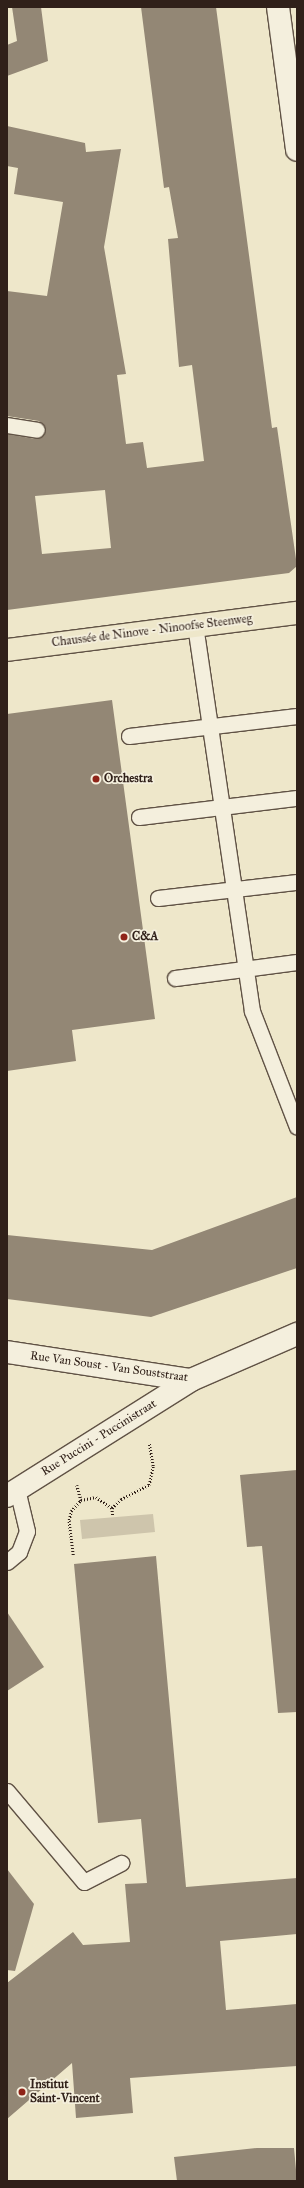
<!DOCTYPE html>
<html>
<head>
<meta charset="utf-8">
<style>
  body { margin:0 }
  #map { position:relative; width:304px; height:2188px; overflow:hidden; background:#eee7ca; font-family:"IM FELL Great Primer",serif }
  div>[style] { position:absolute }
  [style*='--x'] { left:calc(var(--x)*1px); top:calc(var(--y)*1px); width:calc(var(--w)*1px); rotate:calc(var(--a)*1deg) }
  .green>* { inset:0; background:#cec5ac }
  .building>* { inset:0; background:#938775 }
  .path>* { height:2.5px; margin-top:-1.25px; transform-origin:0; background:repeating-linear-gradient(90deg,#302019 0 1px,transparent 0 3px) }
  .roads { filter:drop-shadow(1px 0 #605245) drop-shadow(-1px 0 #605245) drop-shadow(0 1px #605245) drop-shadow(0 -1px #605245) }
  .service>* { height:15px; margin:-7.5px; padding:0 7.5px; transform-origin:7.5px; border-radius:7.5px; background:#f4efdd }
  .minor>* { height:22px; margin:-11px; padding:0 11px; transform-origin:11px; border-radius:11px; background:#f4efdd }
  .primary>* { height:22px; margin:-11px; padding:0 11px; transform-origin:11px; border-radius:11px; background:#eee7ca }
  .dots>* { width:11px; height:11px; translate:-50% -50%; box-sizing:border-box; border:2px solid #f4efdd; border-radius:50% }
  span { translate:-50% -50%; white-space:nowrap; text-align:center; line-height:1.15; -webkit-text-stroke:3.5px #f4efdd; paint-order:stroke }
  .street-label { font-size:12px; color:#302019 }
  .poi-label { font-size:12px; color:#302019; font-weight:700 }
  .left { translate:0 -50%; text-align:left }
  .frame { position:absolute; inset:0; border:8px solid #302019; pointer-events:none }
</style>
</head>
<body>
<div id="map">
  <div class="green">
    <div style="clip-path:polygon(153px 1514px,155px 1532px,82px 1539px,80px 1520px)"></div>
  </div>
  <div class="building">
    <div style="clip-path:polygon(12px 7px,41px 7px,48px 61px,7px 76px,7px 45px,17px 41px)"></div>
    <div style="clip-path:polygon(evenodd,141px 7px,216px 7px,272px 428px,277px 427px,297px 566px,289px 573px,7px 610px,7px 434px,36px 439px,46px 431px,39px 421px,7px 416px,7px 291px,47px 296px,63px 202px,14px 194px,18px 168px,7px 166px,7px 126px,85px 143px,86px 152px,121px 149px,104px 247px,126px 374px,117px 375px,126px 444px,143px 442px,147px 468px,204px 461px,192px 365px,179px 367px,168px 239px,178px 238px,169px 187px,164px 188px,141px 7px,105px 490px,111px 548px,42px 554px,35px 496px,105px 490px)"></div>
    <div style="clip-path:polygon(112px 700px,155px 1019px,72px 1030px,76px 1061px,7px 1071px,7px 714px)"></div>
    <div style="clip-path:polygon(297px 1197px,297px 1268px,285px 1272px,151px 1317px,7px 1299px,7px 1235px,152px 1250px)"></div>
    <div style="clip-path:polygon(297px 1470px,297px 1712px,278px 1713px,262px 1546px,247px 1547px,240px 1475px)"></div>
    <div style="clip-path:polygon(156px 1556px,186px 1887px,297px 1878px,297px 1934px,220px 1941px,226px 2010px,297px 2004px,297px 2066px,130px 2078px,133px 2113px,76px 2118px,72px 2063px,7px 2119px,7px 1983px,73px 1932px,83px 1945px,130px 1942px,125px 1884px,147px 1883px,141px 1819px,98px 1823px,74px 1564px)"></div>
    <div style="clip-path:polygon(7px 1612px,44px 1667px,7px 1691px)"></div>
    <div style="clip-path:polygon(7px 1869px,34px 1904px,15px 1971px,7px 1970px)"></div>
    <div style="clip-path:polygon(257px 2148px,294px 2148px,297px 2181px,177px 2181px,174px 2157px)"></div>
  </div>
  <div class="path">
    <div style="--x:77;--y:1485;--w:16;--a:75"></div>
    <div style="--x:112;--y:1508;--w:13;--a:-45"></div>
    <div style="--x:121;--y:1499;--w:31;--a:-27"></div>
    <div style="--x:149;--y:1485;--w:19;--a:-78"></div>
    <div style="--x:153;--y:1466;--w:23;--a:-100"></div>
    <div style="--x:73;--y:1555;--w:35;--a:-97"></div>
    <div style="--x:69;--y:1520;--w:9;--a:-77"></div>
    <div style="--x:71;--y:1511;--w:15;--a:-48"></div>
    <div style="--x:81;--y:1500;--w:15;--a:-11"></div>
    <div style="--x:96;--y:1497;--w:19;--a:35"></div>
    <div style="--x:112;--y:1508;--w:8;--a:83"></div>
  </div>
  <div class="roads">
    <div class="service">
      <div style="--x:7;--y:425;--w:30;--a:9"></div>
      <div style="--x:195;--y:625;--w:390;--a:81.6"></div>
      <div style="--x:252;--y:1011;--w:124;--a:68.8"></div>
      <div style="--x:129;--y:736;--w:169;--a:-6.8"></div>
      <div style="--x:139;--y:817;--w:159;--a:-6.9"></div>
      <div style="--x:158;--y:898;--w:140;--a:-6.6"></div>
      <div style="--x:175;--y:978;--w:123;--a:-7.5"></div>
      <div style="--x:7;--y:1562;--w:16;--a:-40"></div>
      <div style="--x:19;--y:1552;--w:22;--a:-69"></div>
      <div style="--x:27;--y:1531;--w:43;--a:-103.4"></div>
      <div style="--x:7;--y:1791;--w:119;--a:49.8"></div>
      <div style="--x:84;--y:1882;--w:42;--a:-27.2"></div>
    </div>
    <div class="minor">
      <div style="--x:278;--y:7;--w:144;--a:82.4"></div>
      <div style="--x:7;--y:1352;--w:186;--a:8.7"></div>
      <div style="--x:7;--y:1496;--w:218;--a:-32.2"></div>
      <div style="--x:191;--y:1380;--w:116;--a:-23.5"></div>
    </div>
    <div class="primary">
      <div style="--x:7;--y:650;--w:292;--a:-7.3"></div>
    </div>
  </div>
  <div class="dots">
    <div style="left:96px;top:779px;background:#8f2418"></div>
    <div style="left:124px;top:937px;background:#8f2418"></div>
    <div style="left:22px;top:2092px;background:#8f2418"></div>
  </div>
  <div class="street-label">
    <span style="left:152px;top:631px;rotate:-7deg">Chaussée de Ninove - Ninoofse Steenweg</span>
    <span style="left:109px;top:1367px;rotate:8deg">Rue Van Soust - Van Souststraat</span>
    <span style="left:99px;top:1438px;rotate:-32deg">Rue Puccini - Puccinistraat</span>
  </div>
  <div class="poi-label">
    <span class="left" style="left:104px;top:779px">Orchestra</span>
    <span class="left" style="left:132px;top:937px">C&amp;A</span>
    <span class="left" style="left:30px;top:2092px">Institut<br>Saint-Vincent</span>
  </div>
  <div class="frame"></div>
</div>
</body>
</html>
